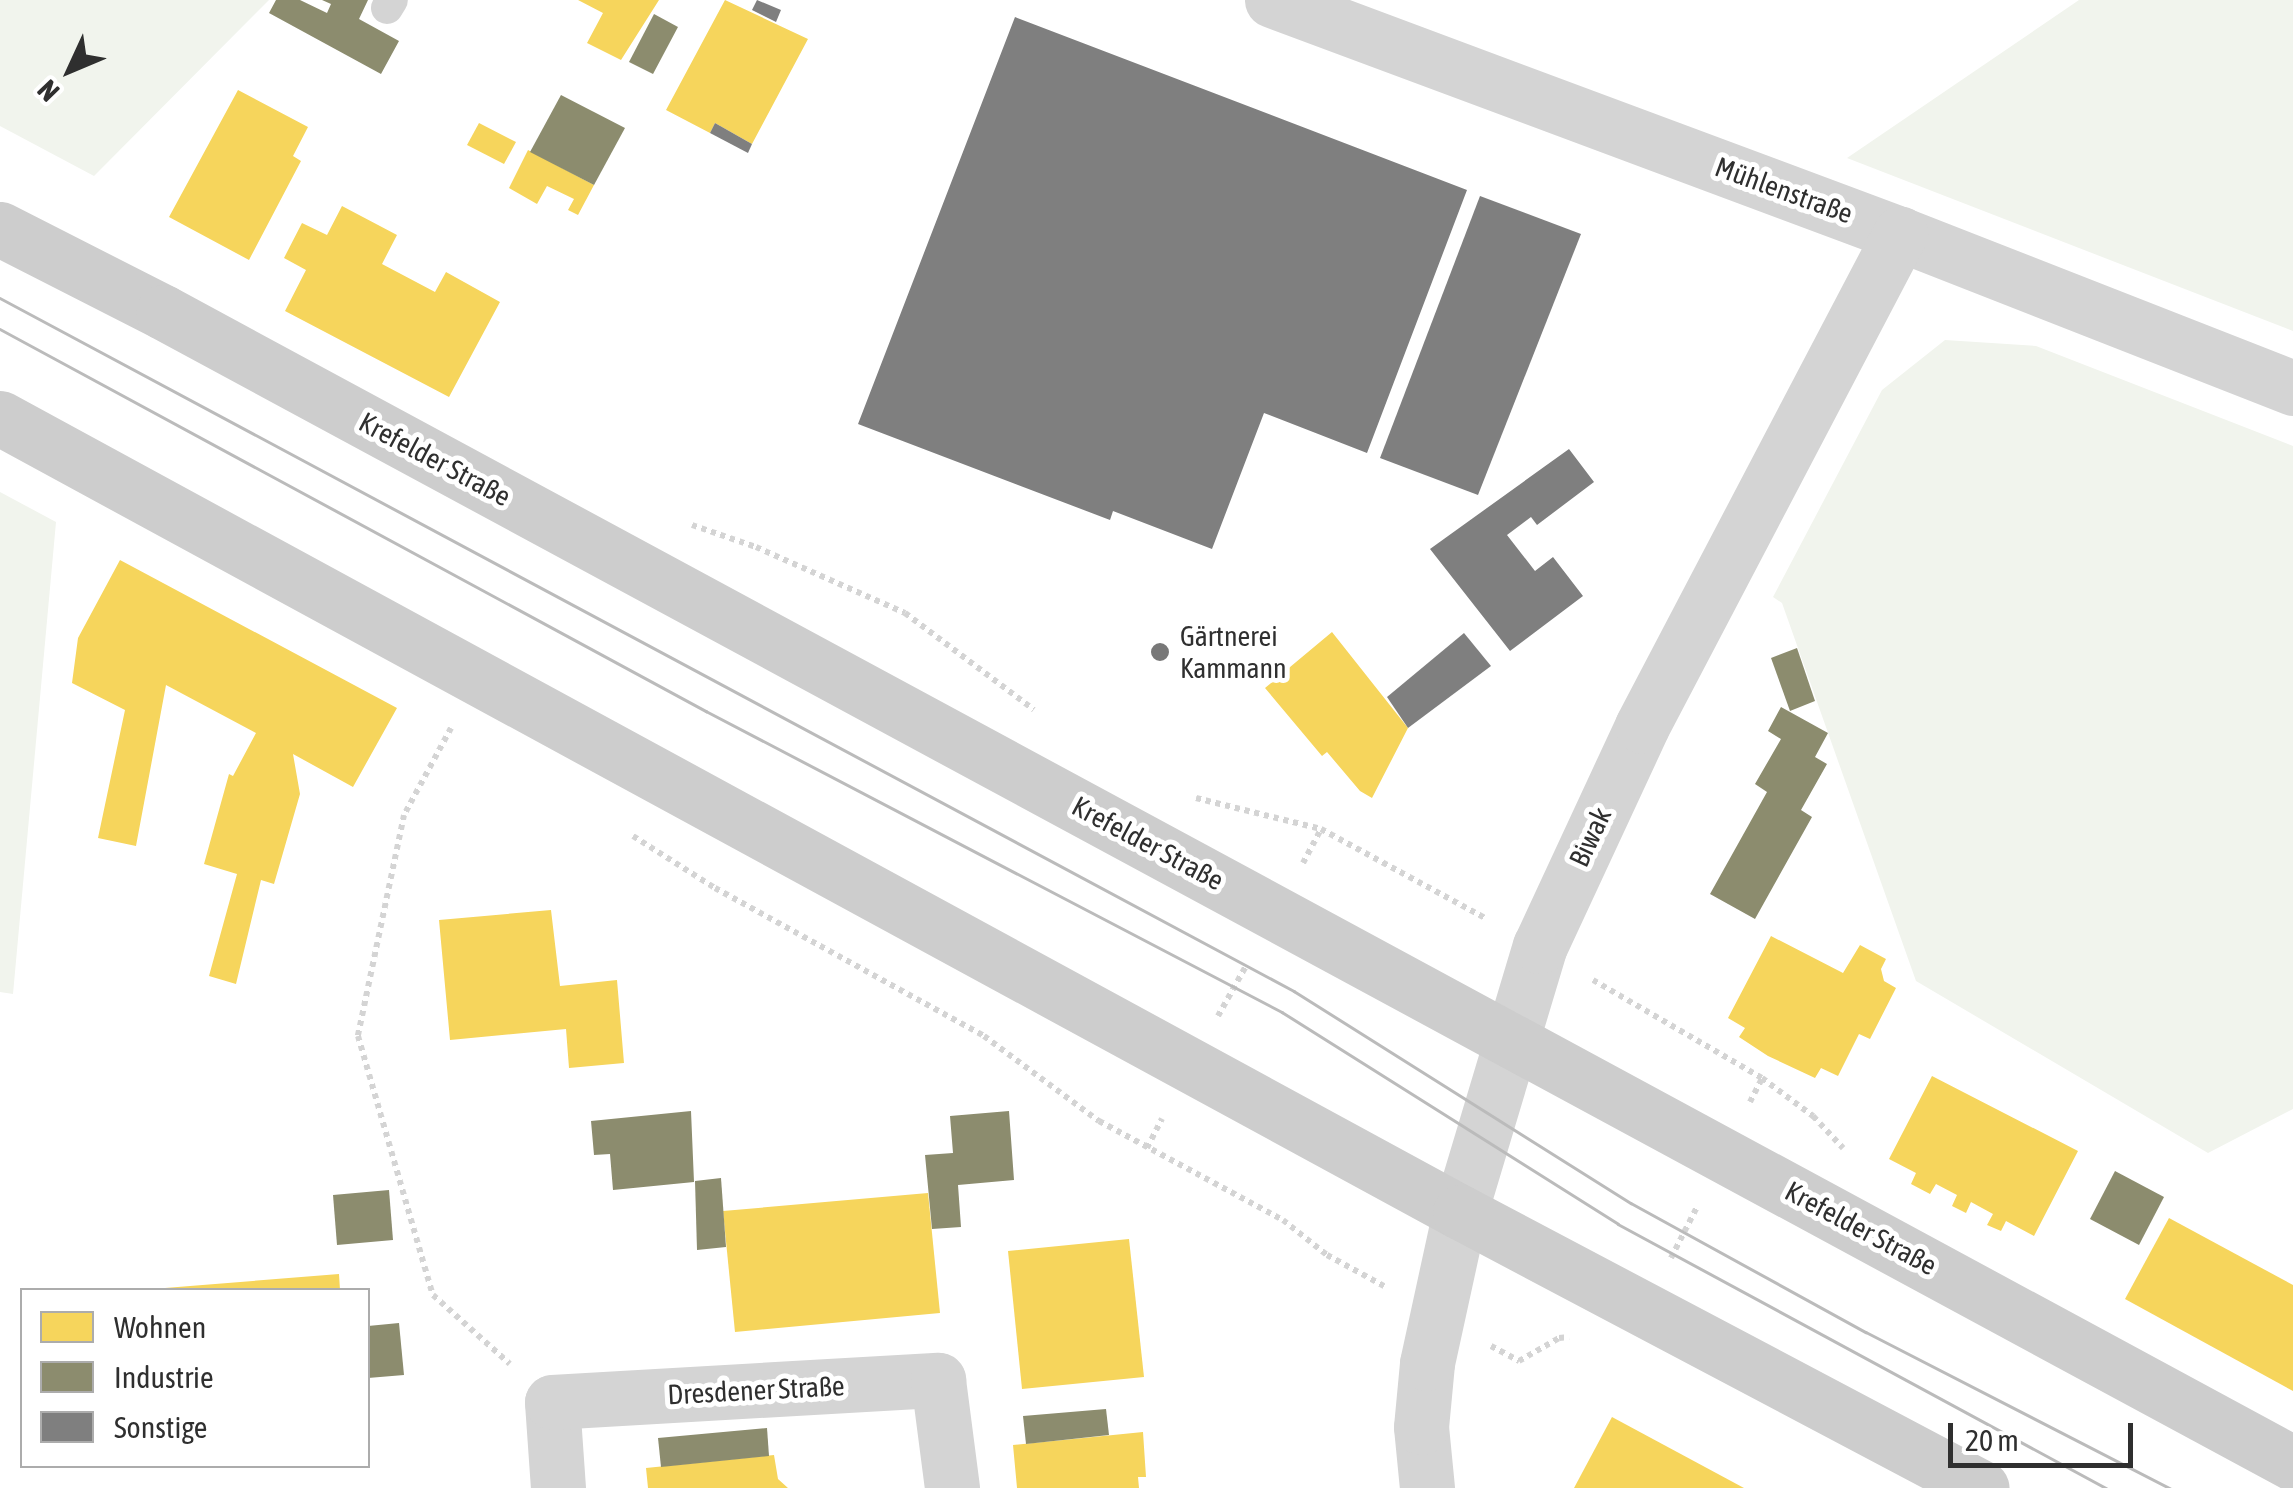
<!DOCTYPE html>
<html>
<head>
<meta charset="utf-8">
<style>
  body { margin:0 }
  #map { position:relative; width:2293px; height:1488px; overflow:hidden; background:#fff; font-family:"Asap Condensed",sans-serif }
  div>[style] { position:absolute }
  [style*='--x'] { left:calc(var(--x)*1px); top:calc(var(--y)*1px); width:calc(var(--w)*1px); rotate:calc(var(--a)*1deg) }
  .green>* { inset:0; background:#f1f4ed }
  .homes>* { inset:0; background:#f6d55c }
  .industry>* { inset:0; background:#8c8c6e }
  .building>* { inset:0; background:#7f7f7f }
  .path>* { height:6px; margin-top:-3px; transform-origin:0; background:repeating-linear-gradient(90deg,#d4d4d4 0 5px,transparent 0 10px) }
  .service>* { height:32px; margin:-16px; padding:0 16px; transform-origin:16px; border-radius:16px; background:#d4d4d4 }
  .minor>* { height:55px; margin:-27.5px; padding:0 27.5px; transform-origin:27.5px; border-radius:27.5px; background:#d4d4d4 }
  .secondary>* { height:55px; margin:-27.5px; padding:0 27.5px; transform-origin:27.5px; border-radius:27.5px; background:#cdcdcd }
  .tram>* { height:2.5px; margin:-1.25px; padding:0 1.25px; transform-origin:1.25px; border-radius:1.25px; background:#bbb }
  .dots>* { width:28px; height:28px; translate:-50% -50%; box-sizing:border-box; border:5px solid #fff; border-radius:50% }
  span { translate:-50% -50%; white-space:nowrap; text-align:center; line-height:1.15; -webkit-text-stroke:10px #fff; paint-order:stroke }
  .street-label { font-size:28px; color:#2f2f2f }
  .poi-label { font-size:28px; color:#2f2f2f }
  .left { translate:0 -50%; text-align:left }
  .legend { position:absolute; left:20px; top:1288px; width:350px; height:180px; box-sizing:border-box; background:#fff; border:2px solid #acacac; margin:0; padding:12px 18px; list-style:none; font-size:30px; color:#2f2f2f }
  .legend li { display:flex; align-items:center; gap:20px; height:50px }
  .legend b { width:50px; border:2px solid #acacac }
  .north { position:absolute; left:20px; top:20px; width:100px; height:100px; -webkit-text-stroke:8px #fff; paint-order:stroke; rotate:226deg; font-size:28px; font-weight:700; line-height:40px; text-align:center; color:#2f2f2f }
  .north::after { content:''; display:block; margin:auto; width:35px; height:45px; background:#2f2f2f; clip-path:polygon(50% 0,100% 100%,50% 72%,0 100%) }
  .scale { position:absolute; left:1948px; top:1423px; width:185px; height:45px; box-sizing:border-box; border:5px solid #2f2f2f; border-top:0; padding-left:12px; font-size:30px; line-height:35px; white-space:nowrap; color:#2f2f2f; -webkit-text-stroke:8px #fff; paint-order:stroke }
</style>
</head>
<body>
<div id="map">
  <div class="green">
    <div style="clip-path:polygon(0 0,269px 0,94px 176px,0 126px)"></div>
    <div style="clip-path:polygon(2079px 0,2293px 0,2293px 331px,1847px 158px)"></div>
    <div style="clip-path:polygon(1945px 340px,2036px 346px,2293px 446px,2293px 1109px,2208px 1153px,1916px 981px,1782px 603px,1773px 597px,1882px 390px)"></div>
    <div style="clip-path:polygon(0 492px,56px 522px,13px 994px,0 992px)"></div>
  </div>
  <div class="homes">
    <div style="clip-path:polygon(578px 0,659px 0,621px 60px,587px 43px,603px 13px)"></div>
    <div style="clip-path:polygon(725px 0,808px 39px,752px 144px,715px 123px,710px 133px,666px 110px)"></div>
    <div style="clip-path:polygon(238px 90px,308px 127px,293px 156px,301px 161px,249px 260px,169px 217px)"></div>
    <div style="clip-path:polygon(479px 123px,516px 142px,504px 164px,467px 145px)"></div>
    <div style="clip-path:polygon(528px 150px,594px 185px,578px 215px,568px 210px,574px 199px,547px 186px,537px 204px,509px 188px)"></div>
    <div style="clip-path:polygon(342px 206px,397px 235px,382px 264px,435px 292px,446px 272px,500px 302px,449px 397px,285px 311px,306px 270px,284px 258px,302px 223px,327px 235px)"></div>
    <div style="clip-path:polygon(120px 560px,397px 708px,353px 787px,293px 754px,300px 794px,274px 884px,261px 880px,236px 984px,209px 976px,237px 874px,204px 864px,229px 774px,233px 776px,256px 733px,166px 685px,136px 846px,98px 838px,125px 710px,72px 683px,78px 638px)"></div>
    <div style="clip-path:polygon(1332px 632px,1408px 728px,1372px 798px,1360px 791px,1327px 752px,1322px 756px,1265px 688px)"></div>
    <div style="clip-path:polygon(551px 910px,560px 986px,617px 980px,624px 1063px,569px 1068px,566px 1029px,450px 1040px,439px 920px)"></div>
    <div style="clip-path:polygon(1771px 936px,1843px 973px,1860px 945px,1886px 959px,1881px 969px,1884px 981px,1896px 988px,1870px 1039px,1859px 1034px,1838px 1076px,1821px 1068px,1815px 1078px,1768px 1056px,1739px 1037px,1745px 1028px,1728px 1018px)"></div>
    <div style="clip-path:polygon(1932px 1076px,2078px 1151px,2034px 1236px,2006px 1221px,2001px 1231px,1987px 1225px,1993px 1214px,1971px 1202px,1966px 1213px,1952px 1206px,1957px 1195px,1936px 1184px,1930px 1194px,1911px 1184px,1916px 1173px,1889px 1159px)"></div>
    <div style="clip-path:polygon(928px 1193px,940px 1313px,735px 1332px,723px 1211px)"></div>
    <div style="clip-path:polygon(2169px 1218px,2293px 1285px,2293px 1391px,2125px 1299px)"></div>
    <div style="clip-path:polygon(1129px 1239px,1144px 1377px,1022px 1389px,1008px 1251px)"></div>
    <div style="clip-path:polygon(339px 1274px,340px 1290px,165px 1290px,165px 1288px)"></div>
    <div style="clip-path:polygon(1612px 1417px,1744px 1488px,1574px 1488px)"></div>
    <div style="clip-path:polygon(1143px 1432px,1146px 1477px,1138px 1477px,1139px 1488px,1017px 1488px,1013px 1445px)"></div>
    <div style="clip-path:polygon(774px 1455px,778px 1479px,788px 1488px,648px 1488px,646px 1468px)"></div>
  </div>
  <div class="industry">
    <div style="clip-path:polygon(276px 0,300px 0,327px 13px,331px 4px,322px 0,368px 0,359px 19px,399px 41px,381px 74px,269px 13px)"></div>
    <div style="clip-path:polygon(654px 14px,678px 27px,653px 74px,629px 62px)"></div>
    <div style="clip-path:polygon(561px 95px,625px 128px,594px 185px,530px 152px)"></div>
    <div style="clip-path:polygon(1797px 648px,1815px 701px,1790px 711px,1771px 658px)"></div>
    <div style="clip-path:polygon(1781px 707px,1828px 733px,1815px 757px,1827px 764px,1801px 810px,1812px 817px,1755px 919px,1710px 894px,1767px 792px,1755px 784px,1781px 739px,1768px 731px)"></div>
    <div style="clip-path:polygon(691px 1111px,694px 1182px,613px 1190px,610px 1154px,594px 1155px,591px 1121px)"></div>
    <div style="clip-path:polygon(1009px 1111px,1014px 1180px,958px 1185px,961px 1227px,932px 1229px,925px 1155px,953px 1153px,950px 1116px)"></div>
    <div style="clip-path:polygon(2115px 1171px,2164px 1197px,2139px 1245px,2090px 1219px)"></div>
    <div style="clip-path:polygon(721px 1178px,726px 1247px,697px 1250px,695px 1181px)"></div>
    <div style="clip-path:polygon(389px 1190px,393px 1240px,337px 1245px,333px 1195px)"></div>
    <div style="clip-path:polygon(399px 1323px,404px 1375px,368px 1378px,368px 1326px)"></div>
    <div style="clip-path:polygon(1106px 1409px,1109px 1435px,1026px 1444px,1023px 1416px)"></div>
    <div style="clip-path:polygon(767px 1428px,769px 1456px,661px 1467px,658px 1438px)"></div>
  </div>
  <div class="building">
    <div style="clip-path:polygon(757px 0,781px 10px,776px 22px,752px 10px)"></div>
    <div style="clip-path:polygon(1015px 17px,1467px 190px,1367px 453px,1264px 413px,1212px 549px,1113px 511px,1110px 520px,858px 424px)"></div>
    <div style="clip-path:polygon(715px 123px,752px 144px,748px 153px,710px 133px)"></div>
    <div style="clip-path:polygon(1480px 196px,1581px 234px,1478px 495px,1380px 458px)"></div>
    <div style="clip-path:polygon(1569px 449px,1594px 482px,1537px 525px,1531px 517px,1507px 535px,1535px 571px,1553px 557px,1583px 596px,1510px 651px,1430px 549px)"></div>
    <div style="clip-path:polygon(1464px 633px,1491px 666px,1408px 728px,1387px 697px)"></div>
  </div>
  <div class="path">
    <div style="--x:692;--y:525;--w:68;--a:19"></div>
    <div style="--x:756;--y:547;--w:163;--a:23.9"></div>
    <div style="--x:905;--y:613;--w:161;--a:36.9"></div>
    <div style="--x:451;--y:728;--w:99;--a:118.4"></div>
    <div style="--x:404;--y:815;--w:226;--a:101.8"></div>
    <div style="--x:358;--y:1036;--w:270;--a:73.9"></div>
    <div style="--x:433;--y:1295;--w:103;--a:41.9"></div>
    <div style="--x:1196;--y:798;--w:129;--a:13.9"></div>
    <div style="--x:1321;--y:829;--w:189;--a:28.5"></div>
    <div style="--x:633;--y:836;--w:97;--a:32.4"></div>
    <div style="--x:715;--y:888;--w:307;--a:28.8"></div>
    <div style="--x:984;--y:1036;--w:143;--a:36.5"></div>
    <div style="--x:1099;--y:1121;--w:209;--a:28.3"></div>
    <div style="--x:1283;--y:1220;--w:56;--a:38.5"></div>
    <div style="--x:1327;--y:1255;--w:65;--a:28.5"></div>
    <div style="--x:1303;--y:863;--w:38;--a:-62"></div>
    <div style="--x:1593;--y:980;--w:195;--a:30.1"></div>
    <div style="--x:1762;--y:1078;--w:64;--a:36.7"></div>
    <div style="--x:1813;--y:1116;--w:44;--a:46.8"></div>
    <div style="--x:1218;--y:1016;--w:57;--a:-60.8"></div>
    <div style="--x:1750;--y:1102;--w:27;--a:-63"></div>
    <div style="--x:1147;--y:1148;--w:33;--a:-63"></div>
    <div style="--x:1671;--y:1258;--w:57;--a:-63"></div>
    <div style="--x:1491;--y:1346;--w:32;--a:28"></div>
    <div style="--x:1519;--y:1361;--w:46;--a:-29.9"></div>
    <div style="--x:1559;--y:1338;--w:10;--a:-6"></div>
  </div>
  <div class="service">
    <div style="--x:387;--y:8;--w:9;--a:-58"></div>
  </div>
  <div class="minor">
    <div style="--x:1272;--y:0;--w:670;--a:20.44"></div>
    <div style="--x:1900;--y:234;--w:422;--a:21.4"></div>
    <div style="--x:558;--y:1488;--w:86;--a:-94"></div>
    <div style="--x:552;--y:1402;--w:387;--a:-3.3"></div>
    <div style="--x:938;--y:1380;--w:109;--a:82.6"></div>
    <div style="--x:1427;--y:1488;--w:61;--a:-95.6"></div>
    <div style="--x:1421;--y:1427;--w:64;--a:-84.6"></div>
    <div style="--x:1427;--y:1363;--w:155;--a:-77.7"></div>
    <div style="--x:1460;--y:1212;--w:278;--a:-73.3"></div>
    <div style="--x:1540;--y:946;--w:242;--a:-65.1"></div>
    <div style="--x:1642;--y:726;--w:556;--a:-62.33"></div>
  </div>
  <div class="secondary">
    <div style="--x:0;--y:229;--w:183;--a:27"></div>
    <div style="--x:163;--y:312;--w:2421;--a:28.39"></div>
    <div style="--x:0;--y:418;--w:1662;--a:28.54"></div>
    <div style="--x:1460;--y:1212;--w:590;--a:27.87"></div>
  </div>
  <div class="tram">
    <div style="--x:0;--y:298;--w:1468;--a:28.17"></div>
    <div style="--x:1294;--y:991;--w:398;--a:32.2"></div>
    <div style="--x:1631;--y:1203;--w:268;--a:28.8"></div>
    <div style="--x:1866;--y:1332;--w:342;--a:27.2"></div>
    <div style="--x:0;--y:329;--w:803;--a:28.42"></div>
    <div style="--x:706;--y:711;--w:650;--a:27.59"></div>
    <div style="--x:1282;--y:1012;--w:397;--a:32.2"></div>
    <div style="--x:1618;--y:1224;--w:555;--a:28.41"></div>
  </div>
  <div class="dots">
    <div style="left:1160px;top:652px;background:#787878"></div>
  </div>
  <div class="street-label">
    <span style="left:1784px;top:190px;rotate:20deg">Mühlenstraße</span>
    <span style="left:435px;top:459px;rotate:28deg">Krefelder Straße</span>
    <span style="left:1590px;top:837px;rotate:-65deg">Biwak</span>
    <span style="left:1148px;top:843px;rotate:28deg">Krefelder Straße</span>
    <span style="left:1861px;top:1228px;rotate:28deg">Krefelder Straße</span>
    <span style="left:756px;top:1390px;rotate:-3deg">Dresdener Straße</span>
  </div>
  <div class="poi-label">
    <span class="left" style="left:1180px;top:652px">Gärtnerei<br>Kammann</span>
  </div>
  <ul class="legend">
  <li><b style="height:28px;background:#f6d55c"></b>Wohnen</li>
  <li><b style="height:28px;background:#8c8c6e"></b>Industrie</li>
  <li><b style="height:28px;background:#7f7f7f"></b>Sonstige</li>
  </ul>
  <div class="north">N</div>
  <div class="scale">20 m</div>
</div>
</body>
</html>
